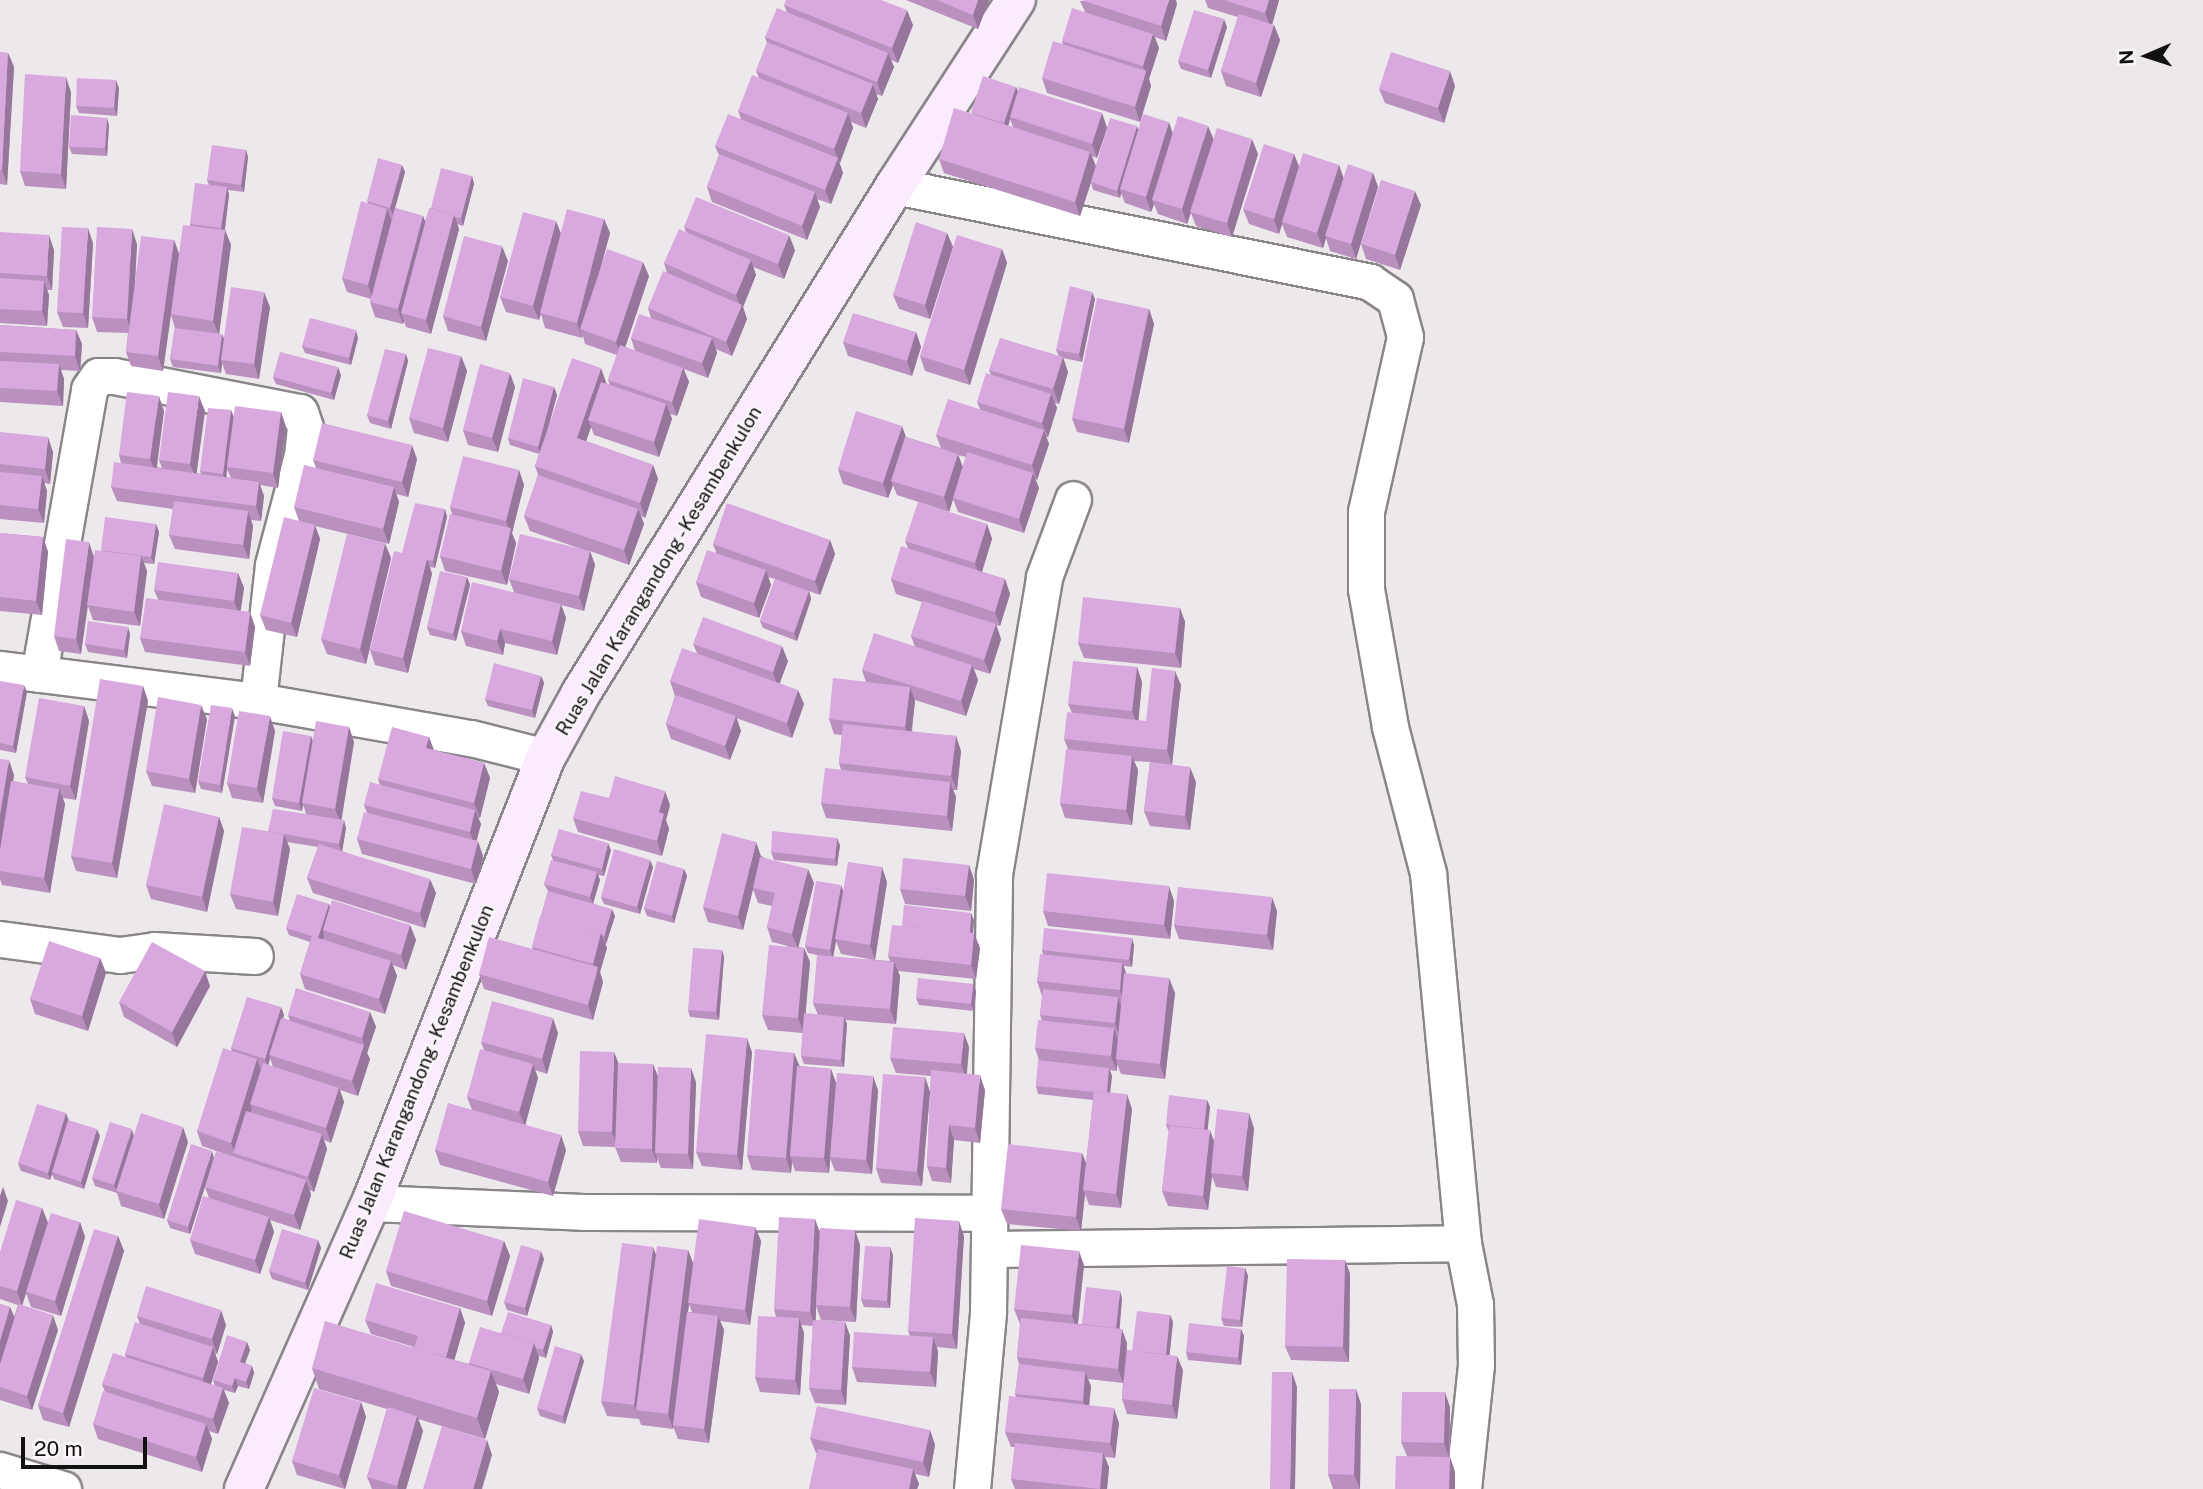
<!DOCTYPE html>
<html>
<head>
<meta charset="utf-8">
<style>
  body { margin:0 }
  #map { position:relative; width:2203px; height:1489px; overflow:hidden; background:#ece8ec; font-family:"Public Sans",sans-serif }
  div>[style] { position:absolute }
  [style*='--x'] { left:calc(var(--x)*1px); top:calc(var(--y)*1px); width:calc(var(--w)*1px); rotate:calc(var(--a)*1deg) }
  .roads { filter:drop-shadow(2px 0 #898589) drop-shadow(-2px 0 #898589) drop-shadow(0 2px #898589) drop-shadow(0 -2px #898589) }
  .minor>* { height:35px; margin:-17.5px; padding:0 17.5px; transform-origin:17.5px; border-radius:17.5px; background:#fff }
  .secondary>* { height:38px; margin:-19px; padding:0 19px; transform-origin:19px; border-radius:19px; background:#fbecfd }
  .wall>* { inset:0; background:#ba90bf }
  .shaded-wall>* { inset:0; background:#97769b }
  .building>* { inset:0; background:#d8a8de }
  span { translate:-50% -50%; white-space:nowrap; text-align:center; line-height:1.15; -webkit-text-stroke:5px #f9f5f9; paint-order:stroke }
  .street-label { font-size:19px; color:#121112 }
  .north { position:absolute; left:2112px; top:21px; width:70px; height:70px; -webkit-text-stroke:5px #f9f5f9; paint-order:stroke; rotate:267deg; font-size:19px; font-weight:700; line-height:28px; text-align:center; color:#121112 }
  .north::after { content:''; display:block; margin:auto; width:24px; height:32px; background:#121112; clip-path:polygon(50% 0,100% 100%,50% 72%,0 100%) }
  .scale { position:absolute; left:21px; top:1437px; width:126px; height:32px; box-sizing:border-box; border:4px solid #121112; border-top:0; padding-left:9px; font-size:21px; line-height:24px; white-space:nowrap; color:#121112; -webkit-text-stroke:5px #f9f5f9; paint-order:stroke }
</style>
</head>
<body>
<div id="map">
  <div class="roads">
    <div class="minor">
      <div style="--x:895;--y:186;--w:485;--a:11.4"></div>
      <div style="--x:1370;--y:282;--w:30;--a:34"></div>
      <div style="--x:1395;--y:299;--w:39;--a:75"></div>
      <div style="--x:1405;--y:337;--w:178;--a:102.6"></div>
      <div style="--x:1366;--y:511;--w:78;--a:90"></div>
      <div style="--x:1366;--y:589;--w:140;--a:80.1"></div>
      <div style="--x:1390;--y:727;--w:151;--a:75.4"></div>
      <div style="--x:1428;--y:873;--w:372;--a:84.6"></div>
      <div style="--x:1463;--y:1243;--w:62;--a:78.9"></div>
      <div style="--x:1475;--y:1304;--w:61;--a:89.1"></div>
      <div style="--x:1476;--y:1365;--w:125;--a:96"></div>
      <div style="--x:0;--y:669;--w:260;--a:7.1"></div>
      <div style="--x:258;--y:701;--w:216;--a:9.9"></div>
      <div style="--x:471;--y:738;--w:77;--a:14.2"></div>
      <div style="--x:39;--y:674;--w:289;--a:-80"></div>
      <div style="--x:89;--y:389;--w:16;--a:-55"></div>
      <div style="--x:98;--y:376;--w:16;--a:0"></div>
      <div style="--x:114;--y:376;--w:189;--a:11"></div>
      <div style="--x:300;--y:412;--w:16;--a:72"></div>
      <div style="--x:305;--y:427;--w:28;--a:96"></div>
      <div style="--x:302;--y:455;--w:114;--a:104.8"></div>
      <div style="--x:273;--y:565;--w:137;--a:96.3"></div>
      <div style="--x:0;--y:939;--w:121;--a:7.6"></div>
      <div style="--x:120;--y:955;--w:34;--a:-8"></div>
      <div style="--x:154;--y:950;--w:101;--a:3.4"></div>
      <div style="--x:371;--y:1203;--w:212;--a:2.4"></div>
      <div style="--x:583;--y:1212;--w:406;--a:0.1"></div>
      <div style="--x:989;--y:1249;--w:474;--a:-0.7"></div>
      <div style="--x:0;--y:1470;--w:66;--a:16.8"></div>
      <div style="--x:972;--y:1489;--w:178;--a:-84.8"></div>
      <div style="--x:988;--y:1312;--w:438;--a:-89.2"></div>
      <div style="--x:994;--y:874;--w:301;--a:-80.4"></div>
      <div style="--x:1044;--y:577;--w:83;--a:-69.6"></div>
    </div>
    <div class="secondary">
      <div style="--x:244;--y:1489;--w:313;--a:-66.1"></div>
      <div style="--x:371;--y:1203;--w:479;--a:-68.6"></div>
      <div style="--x:546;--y:757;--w:73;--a:-61.3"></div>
      <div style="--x:581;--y:693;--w:596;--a:-58.23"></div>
      <div style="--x:895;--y:186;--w:222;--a:-57"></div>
    </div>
  </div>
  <div class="wall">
    <div style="clip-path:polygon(906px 0,989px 0,978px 29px)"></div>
    <div style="clip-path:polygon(1205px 0,1279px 0,1272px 25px,1274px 25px,1280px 40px,1261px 97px,1226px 86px,1221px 71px,1238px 17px,1208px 8px)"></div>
    <div style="clip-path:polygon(1080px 1px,1177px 4px,1166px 41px,1155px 37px,1159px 48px,1149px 79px,1151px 86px,1140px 122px,1047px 93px,1042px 78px,1063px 44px,1062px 41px,1085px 12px)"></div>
    <div style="clip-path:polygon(784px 5px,913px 25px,898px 63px,891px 60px,894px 67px,882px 96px,876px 94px,878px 99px,866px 128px,851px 122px,853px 128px,839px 163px,843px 173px,831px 204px,817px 199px,820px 207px,807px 240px,712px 202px,707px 187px,719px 155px,715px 146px,741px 119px,738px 111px,759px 78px,756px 71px,767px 43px,765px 37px,787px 12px)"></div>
    <div style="clip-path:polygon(1227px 27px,1211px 78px,1181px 69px,1178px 61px)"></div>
    <div style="clip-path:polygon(0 52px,8px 53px,14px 67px,7px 185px,0 184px)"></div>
    <div style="clip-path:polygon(1455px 86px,1444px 123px,1385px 103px,1379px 89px)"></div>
    <div style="clip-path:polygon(evenodd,1016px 87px,1018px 92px,1102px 113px,1107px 128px,1097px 158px,1092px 156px,1096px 166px,1138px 129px,1213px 139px,1258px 154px,1232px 237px,1196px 226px,1191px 213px,1187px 224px,1158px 214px,1154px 204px,1151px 212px,1125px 203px,1121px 193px,1120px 198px,1093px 190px,1091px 182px,1080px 216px,944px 173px,939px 159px,972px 114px,1016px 87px,1010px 119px,1013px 127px,1008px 126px,1010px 119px)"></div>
    <div style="clip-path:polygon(119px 88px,117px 116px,79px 113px,76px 106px)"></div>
    <div style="clip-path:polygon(71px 92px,66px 189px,25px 186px,20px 171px)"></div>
    <div style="clip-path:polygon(109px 125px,107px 156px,72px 154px,69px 147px)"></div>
    <div style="clip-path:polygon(246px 150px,248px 157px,244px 192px,228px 190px,229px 195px,225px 230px,231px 245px,219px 333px,224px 339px,270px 307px,259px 379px,226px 374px,222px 363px,221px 373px,173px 367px,170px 359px,175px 328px,171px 315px,163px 371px,131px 366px,126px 352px,128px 333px,97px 332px,92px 317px,137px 244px,135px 282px,174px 240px,179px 254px,190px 226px,190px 224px,209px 185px,207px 180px)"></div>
    <div style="clip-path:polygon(1294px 154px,1299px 166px,1339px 165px,1343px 178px,1373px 173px,1378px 187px,1356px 259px,1330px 251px,1326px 238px,1323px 248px,1287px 237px,1282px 224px,1279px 234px,1249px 224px,1243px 209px)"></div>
    <div style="clip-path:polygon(402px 165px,405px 172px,395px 208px,423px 216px,425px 221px,431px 208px,472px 176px,474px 184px,463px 226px,457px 224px,459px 229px,431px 334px,406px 327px,404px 321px,403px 324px,375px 317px,370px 302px,371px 299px,347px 292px,342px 278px,368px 203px,367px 201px)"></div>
    <div style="clip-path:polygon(1421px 205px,1400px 270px,1366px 259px,1361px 244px)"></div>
    <div style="clip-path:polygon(604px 219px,610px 233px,599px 272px,649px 276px,625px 347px,635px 351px,631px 338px,651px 318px,648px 308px,667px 273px,664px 263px,686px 232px,684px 227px,795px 250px,784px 279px,753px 267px,756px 275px,743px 307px,747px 319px,732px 356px,716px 349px,717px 353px,708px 378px,684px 369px,689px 382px,677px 416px,670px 414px,672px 419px,659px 457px,594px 435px,591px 427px,586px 441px,653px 465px,658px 479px,645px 518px,641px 516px,644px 524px,629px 565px,590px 551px,595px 565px,584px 611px,561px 605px,566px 618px,557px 655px,505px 643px,503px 655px,466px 646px,461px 631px,514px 592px,509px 579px,584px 550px,530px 531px,524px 516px,538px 475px,535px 466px,539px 454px,510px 445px,508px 438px,554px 387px,557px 395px,548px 429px,606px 382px,606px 383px,610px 385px,608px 380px,617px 355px,585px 344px,583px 336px,582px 338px,545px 328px,541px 314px,539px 320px,506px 312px,500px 297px,561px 234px)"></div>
    <div style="clip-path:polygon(0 232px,54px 250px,52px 290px,47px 290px,49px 295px,47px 326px,0 323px)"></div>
    <div style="clip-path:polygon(947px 233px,953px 247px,930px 319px,899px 309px,893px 295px)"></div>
    <div style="clip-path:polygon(93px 243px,88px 328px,63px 327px,57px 312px)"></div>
    <div style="clip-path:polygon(1002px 249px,1007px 263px,970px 385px,925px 371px,920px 356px)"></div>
    <div style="clip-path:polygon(508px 261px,486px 341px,448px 331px,443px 316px)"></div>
    <div style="clip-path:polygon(evenodd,1095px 299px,1082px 362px,1063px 358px,1068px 372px,1059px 404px,1055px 403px,1057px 408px,1048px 437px,1046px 437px,1049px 444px,1037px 480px,1035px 479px,1039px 488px,1024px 533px,958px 512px,953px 499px,949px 512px,897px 495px,893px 485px,888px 498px,843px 484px,838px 469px,906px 437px,941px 448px,936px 435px,980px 409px,977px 402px,991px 375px,989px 370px,1059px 356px,1056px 350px,1095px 299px,958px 455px,966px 457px,963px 467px,958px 455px)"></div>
    <div style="clip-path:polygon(1149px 309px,1154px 324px,1129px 443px,1077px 432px,1072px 418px)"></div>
    <div style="clip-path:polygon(0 325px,76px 330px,82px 344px,80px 371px,61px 370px,64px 379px,63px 406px,0 402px)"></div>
    <div style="clip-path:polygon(916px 332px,921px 347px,912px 376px,848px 356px,843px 342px)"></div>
    <div style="clip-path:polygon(358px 338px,351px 365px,305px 353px,302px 346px)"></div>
    <div style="clip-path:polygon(406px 354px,408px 361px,391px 429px,370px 423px,367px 415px)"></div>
    <div style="clip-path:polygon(461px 356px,467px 371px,448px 442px,414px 433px,409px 418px)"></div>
    <div style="clip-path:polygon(341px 375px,334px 400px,276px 384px,273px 377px)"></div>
    <div style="clip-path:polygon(515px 387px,498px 452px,468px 445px,463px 430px)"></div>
    <div style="clip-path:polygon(evenodd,231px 410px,234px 417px,281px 412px,286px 427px,278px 488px,260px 485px,264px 496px,261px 521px,251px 520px,253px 526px,249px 559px,175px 549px,169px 535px,173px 509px,117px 501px,111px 487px,121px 463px,119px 455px,164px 411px,156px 467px,162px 468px,159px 460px,205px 411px,196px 473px,201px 474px,200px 471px,231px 410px,227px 469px,231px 478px,226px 477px,227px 469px)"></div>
    <div style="clip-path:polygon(0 432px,53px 452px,50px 484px,44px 483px,47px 491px,44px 523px,0 519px)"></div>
    <div style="clip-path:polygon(417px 459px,408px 497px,396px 494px,399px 502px,389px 544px,315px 526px,320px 539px,297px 637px,266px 630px,260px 615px,299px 521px,294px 507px,316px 468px,313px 460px)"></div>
    <div style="clip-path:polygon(519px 470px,524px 485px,512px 533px,516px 543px,507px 585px,445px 571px,440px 556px,452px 514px,450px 507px)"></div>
    <div style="clip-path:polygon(445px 509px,447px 517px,435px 568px,430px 567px,432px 574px,408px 673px,375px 665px,370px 650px,402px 553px)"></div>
    <div style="clip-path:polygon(156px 524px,159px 532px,154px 564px,144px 563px,147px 571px,140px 626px,93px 620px,88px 606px,81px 654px,59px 651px,54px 636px,94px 556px,101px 551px)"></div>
    <div style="clip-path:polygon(987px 524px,992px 539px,982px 572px,1005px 579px,1010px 594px,1000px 626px,996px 625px,1001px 639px,990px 674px,974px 669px,978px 680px,966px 716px,915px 700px,912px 732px,956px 736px,961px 751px,957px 790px,953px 790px,956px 797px,952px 831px,826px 818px,821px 803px,841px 770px,839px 763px,842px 735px,834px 734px,829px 719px,866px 682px,862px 670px,915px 647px,911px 636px,922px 602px,896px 594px,891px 579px,908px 548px,905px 541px)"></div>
    <div style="clip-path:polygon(0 533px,43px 537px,48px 552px,42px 615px,0 611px)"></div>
    <div style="clip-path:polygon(830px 540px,835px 554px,820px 595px,809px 591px,811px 599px,797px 641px,763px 628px,760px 621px,775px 579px,768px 577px,771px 585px,759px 618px,701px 597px,696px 582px,716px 552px,713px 544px)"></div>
    <div style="clip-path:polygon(391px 558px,366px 664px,327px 654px,321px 639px)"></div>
    <div style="clip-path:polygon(238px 573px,244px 588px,240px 611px,250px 612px,255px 627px,250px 666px,145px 652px,140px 638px,158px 599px,154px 590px)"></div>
    <div style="clip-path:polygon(467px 577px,470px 585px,456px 641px,430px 635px,427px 627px)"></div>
    <div style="clip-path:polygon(1180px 608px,1185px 622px,1181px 668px,1084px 658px,1078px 643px)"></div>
    <div style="clip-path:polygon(130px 634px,127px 658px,88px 652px,85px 644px)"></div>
    <div style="clip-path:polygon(693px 644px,788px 661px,780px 683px,804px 704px,792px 738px,736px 718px,741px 731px,730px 760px,671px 739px,666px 724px,675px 696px,670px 681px,697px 653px)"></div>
    <div style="clip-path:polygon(1137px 667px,1142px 682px,1138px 721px,1146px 721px,1181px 685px,1172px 765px,1196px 782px,1190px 830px,1150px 826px,1144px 811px,1150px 762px,1134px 761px,1138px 770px,1132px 825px,1065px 818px,1060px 803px,1068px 749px,1064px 739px,1072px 713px,1068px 704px)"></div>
    <div style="clip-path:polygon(541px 676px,544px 683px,535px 718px,488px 706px,485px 699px)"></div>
    <div style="clip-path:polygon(0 681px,27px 692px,16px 753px,0 750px)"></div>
    <div style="clip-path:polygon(143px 686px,148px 701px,117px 878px,76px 871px,71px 856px)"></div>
    <div style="clip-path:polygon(84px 706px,89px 721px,76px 800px,63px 798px,65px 804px,50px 893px,2px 885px,0 879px,0 759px,14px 775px,13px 781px,28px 784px,25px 777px)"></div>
    <div style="clip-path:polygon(235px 716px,222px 793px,201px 789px,198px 781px)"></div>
    <div style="clip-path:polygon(207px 719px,195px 793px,152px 786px,146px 771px)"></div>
    <div style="clip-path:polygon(349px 727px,354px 742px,341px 820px,346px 828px,342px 851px,436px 893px,425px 928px,313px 893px,307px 878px,318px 847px,287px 842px,290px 849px,278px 916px,236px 909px,230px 894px,268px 831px,306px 814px,303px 804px,302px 811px,275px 806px,272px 798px,311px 736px,313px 741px)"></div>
    <div style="clip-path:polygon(275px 731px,263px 803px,232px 798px,227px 783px)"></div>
    <div style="clip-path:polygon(429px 737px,434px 750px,484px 763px,490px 778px,480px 818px,478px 818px,481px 824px,476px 841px,483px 856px,476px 884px,362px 854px,357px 839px,367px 813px,364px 805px,380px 785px,378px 779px)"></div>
    <div style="clip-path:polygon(609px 798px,670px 805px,666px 820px,669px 829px,662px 856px,578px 832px,573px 818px)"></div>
    <div style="clip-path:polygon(219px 817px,224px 831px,207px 912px,151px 899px,146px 885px)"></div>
    <div style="clip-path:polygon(840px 845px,837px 866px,774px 860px,771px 852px)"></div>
    <div style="clip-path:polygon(611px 850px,604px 876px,598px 875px,600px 880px,593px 903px,615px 916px,606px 944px,605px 944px,607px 948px,600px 972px,603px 982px,593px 1020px,484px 989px,479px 974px,533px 949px,532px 947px,548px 891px,544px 884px,553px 860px,551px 855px)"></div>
    <div style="clip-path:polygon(761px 856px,814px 883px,798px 947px,804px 948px,810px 962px,805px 1014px,818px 1015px,813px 1003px,822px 956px,808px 953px,805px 946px,843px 891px,887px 882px,875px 960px,841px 954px,836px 941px,833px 957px,890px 961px,888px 956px,902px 926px,974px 920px,973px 933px,980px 948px,976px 979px,898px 971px,900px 976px,896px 1024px,845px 1020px,847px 1024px,844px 1067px,804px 1064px,801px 1056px,803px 1033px,768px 1030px,762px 1015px,788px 946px,772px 942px,767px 927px,772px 906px,758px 903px,753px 889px,743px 930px,708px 922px,703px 907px)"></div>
    <div style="clip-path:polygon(969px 865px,974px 880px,971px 911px,905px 904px,900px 889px)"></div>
    <div style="clip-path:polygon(653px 867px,640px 914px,604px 904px,601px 897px)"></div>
    <div style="clip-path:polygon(684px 869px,687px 876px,674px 923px,647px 916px,644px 908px)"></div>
    <div style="clip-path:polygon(1174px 901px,1170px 939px,1048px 926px,1043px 911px)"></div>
    <div style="clip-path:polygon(329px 904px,330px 907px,410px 925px,416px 940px,406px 970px,393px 965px,397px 976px,385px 1014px,305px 989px,300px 974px,310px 942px,289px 935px,286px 928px)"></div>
    <div style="clip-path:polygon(1277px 911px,1273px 950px,1179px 939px,1174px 925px)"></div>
    <div style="clip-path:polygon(1134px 945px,1132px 967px,1124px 966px,1126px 974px,1175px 993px,1165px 1079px,1121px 1074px,1117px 1064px,1117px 1071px,1110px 1070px,1112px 1076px,1110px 1093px,1132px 1109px,1121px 1208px,1089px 1205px,1085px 1194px,1081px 1231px,1007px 1224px,1001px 1209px,1082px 1153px,1086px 1164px,1093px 1100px,1038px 1094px,1036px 1086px,1039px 1060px,1035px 1048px,1042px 1021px,1040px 1015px,1042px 996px,1037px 981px,1043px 954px,1042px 950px)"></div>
    <div style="clip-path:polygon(722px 950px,724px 957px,719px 1020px,690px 1017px,688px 1010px)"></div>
    <div style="clip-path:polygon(100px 958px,106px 973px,88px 1031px,35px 1014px,30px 999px)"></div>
    <div style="clip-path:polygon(210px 986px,177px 1047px,124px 1017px,119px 1002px)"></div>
    <div style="clip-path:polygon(976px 991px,974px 1011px,919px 1005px,916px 998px)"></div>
    <div style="clip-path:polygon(evenodd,370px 1012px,376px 1027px,367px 1053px,370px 1059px,358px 1096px,340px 1090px,344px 1102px,331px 1143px,324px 1140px,327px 1149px,314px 1192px,310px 1190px,311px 1195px,300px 1230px,270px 1220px,274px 1232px,260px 1274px,195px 1254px,190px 1240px,209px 1198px,205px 1187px,190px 1234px,170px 1228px,167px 1220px,214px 1158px,234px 1157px,202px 1146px,197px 1131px,232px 1051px,231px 1048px,284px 1015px,283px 1018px,290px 1021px,288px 1015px,370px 1012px,270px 1058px,273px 1067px,268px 1065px,270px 1058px)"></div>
    <div style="clip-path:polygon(558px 1033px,547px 1074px,535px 1070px,538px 1078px,525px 1125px,566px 1150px,553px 1196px,440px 1165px,435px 1150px,472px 1110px,467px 1097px,484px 1050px,481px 1042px)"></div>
    <div style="clip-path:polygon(969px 1047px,967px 1074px,985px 1090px,980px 1143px,954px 1140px,951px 1183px,932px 1181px,927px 1166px,931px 1076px,896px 1073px,890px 1058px)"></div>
    <div style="clip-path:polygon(752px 1052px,742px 1170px,702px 1166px,696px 1152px)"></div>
    <div style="clip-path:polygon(794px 1053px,799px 1066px,831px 1069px,836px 1083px,878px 1090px,872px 1174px,835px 1171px,830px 1158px,829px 1173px,795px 1171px,792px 1162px,791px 1173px,752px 1170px,747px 1155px)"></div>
    <div style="clip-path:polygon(618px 1063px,657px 1075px,696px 1082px,693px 1169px,661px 1168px,657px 1158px,657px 1163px,621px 1162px,615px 1147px,583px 1146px,578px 1131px)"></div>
    <div style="clip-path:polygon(925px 1077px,930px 1092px,922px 1186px,881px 1183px,876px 1168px)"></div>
    <div style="clip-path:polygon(1207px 1100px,1210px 1107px,1207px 1129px,1214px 1141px,1254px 1128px,1248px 1191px,1216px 1187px,1212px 1176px,1208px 1210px,1168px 1206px,1162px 1191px,1169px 1132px,1166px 1125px)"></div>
    <div style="clip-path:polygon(66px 1113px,68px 1120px,100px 1136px,84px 1189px,54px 1179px,52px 1174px,50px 1180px,21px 1171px,18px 1163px)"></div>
    <div style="clip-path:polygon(134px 1135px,188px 1142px,164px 1219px,121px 1206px,117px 1193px,95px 1186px,92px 1178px)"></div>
    <div style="clip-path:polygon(42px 1208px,48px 1223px,80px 1222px,85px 1237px,61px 1316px,31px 1307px,26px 1293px,22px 1305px,58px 1330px,32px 1410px,0 1400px,0 1304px,10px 1307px,14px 1317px,18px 1305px,0 1299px,0 1252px)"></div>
    <div style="clip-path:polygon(815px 1219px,820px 1233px,855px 1230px,860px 1245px,856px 1322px,821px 1320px,816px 1306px,816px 1320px,845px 1322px,850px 1336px,846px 1405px,815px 1403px,809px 1388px,813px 1326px,801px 1325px,804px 1333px,800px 1395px,760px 1392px,755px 1377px,776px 1317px,774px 1309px)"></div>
    <div style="clip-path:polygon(evenodd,755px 1227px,761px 1241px,750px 1325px,720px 1321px,724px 1330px,709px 1443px,678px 1439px,673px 1426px,673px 1429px,641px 1425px,639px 1419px,607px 1416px,601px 1401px,656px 1255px,688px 1250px,693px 1264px,755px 1227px,689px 1304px,692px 1312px,688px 1312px,689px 1304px)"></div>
    <div style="clip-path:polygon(118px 1236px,124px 1251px,69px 1427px,43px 1420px,38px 1405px)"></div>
    <div style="clip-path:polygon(964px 1236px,957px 1349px,937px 1347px,938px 1352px,936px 1387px,857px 1382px,852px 1367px,910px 1336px,908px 1331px)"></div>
    <div style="clip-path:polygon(318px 1240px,321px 1248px,308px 1290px,272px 1279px,269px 1271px)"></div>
    <div style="clip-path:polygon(504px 1241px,510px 1256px,492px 1316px,391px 1286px,386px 1271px)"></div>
    <div style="clip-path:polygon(893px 1255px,890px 1308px,864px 1307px,861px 1299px)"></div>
    <div style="clip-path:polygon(544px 1259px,527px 1316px,507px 1310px,504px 1302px)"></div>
    <div style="clip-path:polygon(1345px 1260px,1350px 1274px,1349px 1362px,1291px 1360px,1285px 1346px)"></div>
    <div style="clip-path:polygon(1084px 1265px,1078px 1324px,1082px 1324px,1122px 1298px,1119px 1328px,1127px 1343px,1127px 1350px,1132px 1351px,1170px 1315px,1173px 1322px,1169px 1355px,1183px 1370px,1177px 1419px,1127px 1414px,1122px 1399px,1123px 1383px,1088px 1379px,1091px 1386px,1089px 1406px,1119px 1423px,1115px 1458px,1105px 1457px,1109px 1467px,1107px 1489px,1015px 1489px,1011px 1479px,1015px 1447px,1011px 1447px,1005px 1432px,1016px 1397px,1015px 1394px,1019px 1364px,1017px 1357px,1020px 1324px,1014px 1309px)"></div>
    <div style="clip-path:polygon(1245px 1268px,1248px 1276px,1242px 1327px,1224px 1326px,1221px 1318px)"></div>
    <div style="clip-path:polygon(460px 1308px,465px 1323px,454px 1360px,469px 1364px,469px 1363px,501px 1333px,551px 1325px,553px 1332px,546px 1358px,539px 1356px,539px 1358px,529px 1394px,496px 1384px,499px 1392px,485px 1439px,418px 1419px,423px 1431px,406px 1489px,372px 1489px,367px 1477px,387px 1409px,319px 1389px,312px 1368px,414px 1347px,371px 1334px,365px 1320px)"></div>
    <div style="clip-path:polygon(137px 1316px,226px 1325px,217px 1354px,215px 1353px,218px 1362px,211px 1384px,215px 1386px,213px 1380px,247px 1342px,250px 1350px,245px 1363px,252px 1366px,254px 1373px,249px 1389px,238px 1386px,235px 1393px,224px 1390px,229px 1403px,218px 1434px,209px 1431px,212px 1439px,202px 1472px,98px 1439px,93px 1424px,105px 1392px,102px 1384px,126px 1357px,125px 1354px,140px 1324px)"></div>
    <div style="clip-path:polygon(1241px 1329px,1244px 1336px,1241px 1365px,1188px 1360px,1186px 1352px)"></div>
    <div style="clip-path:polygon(584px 1361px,565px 1424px,540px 1416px,537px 1408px)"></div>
    <div style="clip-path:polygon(361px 1402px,366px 1417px,345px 1489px,297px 1475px,292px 1461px)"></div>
    <div style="clip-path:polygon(1361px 1404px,1360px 1489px,1333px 1489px,1328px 1474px)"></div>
    <div style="clip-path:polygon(1450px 1407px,1450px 1457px,1455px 1472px,1455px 1489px,1395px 1489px,1407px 1456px,1401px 1442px)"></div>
    <div style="clip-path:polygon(930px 1430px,935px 1445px,929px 1477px,915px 1474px,919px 1484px,917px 1489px,809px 1489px,817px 1453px,816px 1453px,810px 1438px)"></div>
  </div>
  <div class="shaded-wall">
    <div style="clip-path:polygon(978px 0,989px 0,978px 29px,973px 15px)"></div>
    <div style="clip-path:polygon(1169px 0,1176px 0,1177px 4px,1166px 41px,1161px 26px)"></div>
    <div style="clip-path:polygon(1269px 0,1279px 0,1271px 28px,1265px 13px)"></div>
    <div style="clip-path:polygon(907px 10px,913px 25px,898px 63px,892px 48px)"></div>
    <div style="clip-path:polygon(1224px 19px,1227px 27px,1211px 78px,1208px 70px)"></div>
    <div style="clip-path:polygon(1274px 25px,1280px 40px,1261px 97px,1256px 83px)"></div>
    <div style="clip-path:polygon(1153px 34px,1159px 48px,1149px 79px,1151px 86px,1140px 122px,1135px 107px,1146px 73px,1143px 66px)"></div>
    <div style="clip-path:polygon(8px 53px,14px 67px,7px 185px,2px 170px)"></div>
    <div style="clip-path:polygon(888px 53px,894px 67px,882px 96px,877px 82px)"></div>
    <div style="clip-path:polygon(1450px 71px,1455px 86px,1444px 123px,1438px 108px)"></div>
    <div style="clip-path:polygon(66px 77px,71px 92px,66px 189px,61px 174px)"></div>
    <div style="clip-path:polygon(116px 80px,119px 88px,117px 116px,114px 108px)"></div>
    <div style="clip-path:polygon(873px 84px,878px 99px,866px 128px,861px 113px)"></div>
    <div style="clip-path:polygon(1016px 87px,1019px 94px,1010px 117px,1010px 119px,1007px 131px,1004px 123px)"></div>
    <div style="clip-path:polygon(848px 113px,853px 128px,840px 163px,834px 149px)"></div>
    <div style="clip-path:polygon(1102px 113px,1107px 128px,1097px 158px,1092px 144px)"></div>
    <div style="clip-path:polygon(107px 118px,109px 125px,107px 156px,105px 148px)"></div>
    <div style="clip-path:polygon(1169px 122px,1174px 137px,1152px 200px,1154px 204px,1151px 212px,1146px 197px)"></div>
    <div style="clip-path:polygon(1137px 126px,1140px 134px,1120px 189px,1121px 193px,1120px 198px,1117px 191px)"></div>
    <div style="clip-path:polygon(1208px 126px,1214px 140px,1187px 224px,1182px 209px)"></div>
    <div style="clip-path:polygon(1252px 139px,1258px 154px,1232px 237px,1227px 223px)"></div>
    <div style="clip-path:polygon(246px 150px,248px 157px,244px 192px,241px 185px)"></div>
    <div style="clip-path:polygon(1090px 152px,1096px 167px,1080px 216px,1075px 202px)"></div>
    <div style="clip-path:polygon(1294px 154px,1299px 168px,1279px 234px,1274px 219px)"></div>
    <div style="clip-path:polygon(838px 158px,843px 173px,831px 204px,825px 190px)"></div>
    <div style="clip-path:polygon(402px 165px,405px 172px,393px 215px,390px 208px)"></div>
    <div style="clip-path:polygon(1339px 165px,1344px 179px,1323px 248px,1317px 233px)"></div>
    <div style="clip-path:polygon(1373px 173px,1378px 187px,1356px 259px,1351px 244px)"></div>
    <div style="clip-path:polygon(472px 176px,474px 184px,463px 226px,461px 218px)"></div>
    <div style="clip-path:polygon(227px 187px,229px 195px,224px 235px,221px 228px)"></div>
    <div style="clip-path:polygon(1415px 191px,1421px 205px,1400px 270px,1395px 255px)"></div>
    <div style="clip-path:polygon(815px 192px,820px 207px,807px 240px,802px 226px)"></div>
    <div style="clip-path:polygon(387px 209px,393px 224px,373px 299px,368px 285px)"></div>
    <div style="clip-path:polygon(454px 215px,459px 229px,431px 334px,426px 320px)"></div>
    <div style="clip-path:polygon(423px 216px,428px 230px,401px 313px,404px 321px,403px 324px,398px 309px)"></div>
    <div style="clip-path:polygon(604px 219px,610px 233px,584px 331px,580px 329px,582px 338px,577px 323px)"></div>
    <div style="clip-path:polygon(556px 221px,562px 236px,539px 320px,533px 306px)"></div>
    <div style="clip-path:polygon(88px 228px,93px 243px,88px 328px,83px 313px)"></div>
    <div style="clip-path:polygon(132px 229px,137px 244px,132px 333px,127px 319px)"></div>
    <div style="clip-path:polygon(225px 230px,231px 245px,219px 335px,213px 321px)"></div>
    <div style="clip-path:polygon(947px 233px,953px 247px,930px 319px,925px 305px)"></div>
    <div style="clip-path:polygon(49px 235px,54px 250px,52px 290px,47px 276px)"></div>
    <div style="clip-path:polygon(789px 235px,795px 250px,784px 279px,778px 264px)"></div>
    <div style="clip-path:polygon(174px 240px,179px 254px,163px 371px,158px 356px)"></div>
    <div style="clip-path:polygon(502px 246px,508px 261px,486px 341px,481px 327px)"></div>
    <div style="clip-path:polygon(1002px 249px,1007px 263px,970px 385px,964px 370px)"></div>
    <div style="clip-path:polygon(751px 260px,756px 275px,743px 307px,747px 319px,732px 356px,726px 342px,741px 308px,736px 295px)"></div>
    <div style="clip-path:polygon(643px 262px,649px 276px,622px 357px,616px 342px)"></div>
    <div style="clip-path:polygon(44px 281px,49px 295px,47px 326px,42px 311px)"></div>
    <div style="clip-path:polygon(264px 292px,270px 307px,259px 379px,254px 364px)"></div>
    <div style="clip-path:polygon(1092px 292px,1095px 299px,1082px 362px,1079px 354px)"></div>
    <div style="clip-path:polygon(1149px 309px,1154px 324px,1129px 443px,1124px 429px)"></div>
    <div style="clip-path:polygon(76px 330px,82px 344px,80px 371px,75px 356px)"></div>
    <div style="clip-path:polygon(356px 330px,358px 338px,351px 365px,349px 358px)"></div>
    <div style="clip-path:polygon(916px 332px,921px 347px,912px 376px,907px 361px)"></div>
    <div style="clip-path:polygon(222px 334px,225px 341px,221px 360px,222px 363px,221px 373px,218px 366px)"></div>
    <div style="clip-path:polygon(712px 338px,717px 353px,708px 378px,702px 363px)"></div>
    <div style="clip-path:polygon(406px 354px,408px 361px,391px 429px,388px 421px)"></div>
    <div style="clip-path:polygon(461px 356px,467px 371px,448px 442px,443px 428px)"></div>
    <div style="clip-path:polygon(1063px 357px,1068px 372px,1059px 404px,1053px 389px)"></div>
    <div style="clip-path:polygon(59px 364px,64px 379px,63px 406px,57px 391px)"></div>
    <div style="clip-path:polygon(338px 367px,341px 375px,334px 400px,331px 393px)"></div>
    <div style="clip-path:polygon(601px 368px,606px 382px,593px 421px,588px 420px,591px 427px,582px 453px,577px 438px)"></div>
    <div style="clip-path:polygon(683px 368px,689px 382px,677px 416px,672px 402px)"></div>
    <div style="clip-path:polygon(510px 373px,515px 387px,498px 452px,492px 438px)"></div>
    <div style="clip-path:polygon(554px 387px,557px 395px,541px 454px,538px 447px)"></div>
    <div style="clip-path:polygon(1051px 394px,1057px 408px,1048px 437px,1042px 423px)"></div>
    <div style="clip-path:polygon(159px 396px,164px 411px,156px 474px,150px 459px)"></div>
    <div style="clip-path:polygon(199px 396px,205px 411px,196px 478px,190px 464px)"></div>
    <div style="clip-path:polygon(666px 404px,672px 419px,659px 457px,654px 442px)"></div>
    <div style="clip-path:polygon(231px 410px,234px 418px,227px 467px,227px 469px,226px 482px,223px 474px)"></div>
    <div style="clip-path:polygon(281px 412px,286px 427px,278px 488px,273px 473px)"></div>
    <div style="clip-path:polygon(902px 426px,907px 440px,891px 481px,893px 485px,888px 498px,883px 483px)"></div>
    <div style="clip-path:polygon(1044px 430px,1049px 444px,1037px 480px,1032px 465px)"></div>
    <div style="clip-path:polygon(48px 437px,53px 452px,50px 484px,45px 469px)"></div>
    <div style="clip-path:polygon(412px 445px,417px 459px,408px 497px,402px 482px)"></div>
    <div style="clip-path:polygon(958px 454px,963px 468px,949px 512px,944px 497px)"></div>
    <div style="clip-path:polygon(653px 465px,658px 479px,645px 518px,640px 503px)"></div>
    <div style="clip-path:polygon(519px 470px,524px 485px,512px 533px,516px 543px,507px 585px,501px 571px,510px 532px,506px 521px)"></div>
    <div style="clip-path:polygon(1033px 473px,1039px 488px,1024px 533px,1019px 519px)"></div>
    <div style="clip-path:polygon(42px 476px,47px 491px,44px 523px,38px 509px)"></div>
    <div style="clip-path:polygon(259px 482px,264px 496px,261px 521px,256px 506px)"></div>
    <div style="clip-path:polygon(394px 487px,399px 502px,389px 544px,383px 529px)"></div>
    <div style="clip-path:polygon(445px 509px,447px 517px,435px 568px,433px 561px)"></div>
    <div style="clip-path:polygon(638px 509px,644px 524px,629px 565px,624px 550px)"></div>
    <div style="clip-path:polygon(248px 511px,253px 526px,249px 559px,243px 545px)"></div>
    <div style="clip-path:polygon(156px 524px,159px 532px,154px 564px,151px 557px)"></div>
    <div style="clip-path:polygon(987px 524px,992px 539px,980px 578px,975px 563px)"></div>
    <div style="clip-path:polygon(315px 525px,320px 539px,297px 637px,291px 623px)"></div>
    <div style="clip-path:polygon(43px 537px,48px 552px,42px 615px,36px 601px)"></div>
    <div style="clip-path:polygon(830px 540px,835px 554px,820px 595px,815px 581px)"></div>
    <div style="clip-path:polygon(89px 542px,94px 557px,81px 654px,76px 639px)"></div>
    <div style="clip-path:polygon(385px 543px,391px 558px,366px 664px,360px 649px)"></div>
    <div style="clip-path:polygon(590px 551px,595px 565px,584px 611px,579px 596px)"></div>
    <div style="clip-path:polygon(141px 556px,147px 571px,140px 626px,134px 612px)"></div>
    <div style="clip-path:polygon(427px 559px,432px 574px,408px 673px,403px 658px)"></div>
    <div style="clip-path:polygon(766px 570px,771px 585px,759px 618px,754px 603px)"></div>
    <div style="clip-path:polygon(238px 573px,244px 588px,240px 616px,234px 601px)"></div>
    <div style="clip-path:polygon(467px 577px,470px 585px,456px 641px,453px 634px)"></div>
    <div style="clip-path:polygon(1005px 579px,1010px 594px,1000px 626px,995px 612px)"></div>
    <div style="clip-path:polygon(809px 591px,811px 599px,797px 641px,794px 633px)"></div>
    <div style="clip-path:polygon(561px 604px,566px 618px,557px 655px,552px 641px)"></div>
    <div style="clip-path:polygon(1180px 608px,1185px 622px,1181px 668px,1175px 653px)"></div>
    <div style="clip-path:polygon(250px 612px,255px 627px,250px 666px,245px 652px)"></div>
    <div style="clip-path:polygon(996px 624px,1001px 639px,990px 674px,984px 660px)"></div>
    <div style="clip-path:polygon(128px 627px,130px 634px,127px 658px,124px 650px)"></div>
    <div style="clip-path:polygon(500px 629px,505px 643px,503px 655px,497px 641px)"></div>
    <div style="clip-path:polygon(782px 646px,788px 661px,778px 687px,773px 672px)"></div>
    <div style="clip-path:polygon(972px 665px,978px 680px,966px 716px,961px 701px)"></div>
    <div style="clip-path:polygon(1137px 667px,1142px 682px,1138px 726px,1132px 711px)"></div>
    <div style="clip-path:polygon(1175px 671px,1181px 685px,1172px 765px,1167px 750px)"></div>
    <div style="clip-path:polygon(541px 676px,544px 683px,535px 718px,532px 710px)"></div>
    <div style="clip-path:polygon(24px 685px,27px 692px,16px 753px,13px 746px)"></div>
    <div style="clip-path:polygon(143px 686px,148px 701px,117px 878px,112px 863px)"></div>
    <div style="clip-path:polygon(910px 687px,915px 701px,910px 742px,905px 727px)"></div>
    <div style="clip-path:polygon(798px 690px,804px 704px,792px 738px,787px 723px)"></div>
    <div style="clip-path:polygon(201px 705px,207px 719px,195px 793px,189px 779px)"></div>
    <div style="clip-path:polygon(84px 706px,89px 721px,76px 800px,70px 786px)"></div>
    <div style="clip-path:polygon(232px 708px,235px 716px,222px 793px,220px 785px)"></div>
    <div style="clip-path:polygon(270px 716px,275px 731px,263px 803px,257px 788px)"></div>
    <div style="clip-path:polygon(736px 716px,741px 731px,730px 760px,725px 746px)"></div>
    <div style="clip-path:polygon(349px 727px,354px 742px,341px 823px,335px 809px)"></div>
    <div style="clip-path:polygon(311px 736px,313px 743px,302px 811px,299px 803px)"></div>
    <div style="clip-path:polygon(956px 736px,961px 751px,957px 790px,951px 776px)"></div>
    <div style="clip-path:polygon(429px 737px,434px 751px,426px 748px)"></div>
    <div style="clip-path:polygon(1132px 756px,1138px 770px,1132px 825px,1126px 810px)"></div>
    <div style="clip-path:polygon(9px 760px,14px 775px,0 861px,0 815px)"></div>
    <div style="clip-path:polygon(484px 763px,490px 778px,480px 818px,474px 803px)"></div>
    <div style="clip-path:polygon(1190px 767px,1196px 782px,1190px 830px,1185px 816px)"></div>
    <div style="clip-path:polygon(950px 782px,956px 797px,952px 831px,947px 816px)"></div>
    <div style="clip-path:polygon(59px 789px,65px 804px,50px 893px,44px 878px)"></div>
    <div style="clip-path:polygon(665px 791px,670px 805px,666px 820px,669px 829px,662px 856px,657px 841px,659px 812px)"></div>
    <div style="clip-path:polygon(475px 810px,481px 824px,475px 847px,470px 832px)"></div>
    <div style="clip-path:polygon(219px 817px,224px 831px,207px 912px,202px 897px)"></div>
    <div style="clip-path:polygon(344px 820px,346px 828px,342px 852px,339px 844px)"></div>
    <div style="clip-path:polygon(284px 834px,290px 849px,278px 916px,273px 902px)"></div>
    <div style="clip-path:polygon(837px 838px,840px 845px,837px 866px,835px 859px)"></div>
    <div style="clip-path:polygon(478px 841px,483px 856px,476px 884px,471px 869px)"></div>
    <div style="clip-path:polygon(756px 842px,761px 856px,743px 930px,738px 916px)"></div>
    <div style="clip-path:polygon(608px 843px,611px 850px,604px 876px,602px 869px)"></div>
    <div style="clip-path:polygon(650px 860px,653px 867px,640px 914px,637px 907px)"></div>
    <div style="clip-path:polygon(969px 865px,974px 880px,971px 911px,965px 896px)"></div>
    <div style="clip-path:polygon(882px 867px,887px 882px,875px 960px,870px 945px)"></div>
    <div style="clip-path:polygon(684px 869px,687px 876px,674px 923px,672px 916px)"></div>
    <div style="clip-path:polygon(808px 869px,814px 883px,798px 949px,792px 934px)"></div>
    <div style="clip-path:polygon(597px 872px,600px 880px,593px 904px,590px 897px)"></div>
    <div style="clip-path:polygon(430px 879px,436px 893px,425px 928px,420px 913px)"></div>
    <div style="clip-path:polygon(841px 885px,844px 893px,833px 958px,830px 950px)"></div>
    <div style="clip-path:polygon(1169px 886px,1174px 901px,1170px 939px,1164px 925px)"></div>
    <div style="clip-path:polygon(1272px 897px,1277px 911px,1273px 950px,1267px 935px)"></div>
    <div style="clip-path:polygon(329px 904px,332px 911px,323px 930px,324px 935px,321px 945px,318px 938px)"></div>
    <div style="clip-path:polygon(612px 909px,615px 916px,606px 944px,604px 937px)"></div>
    <div style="clip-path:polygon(971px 913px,974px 920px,972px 944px,969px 937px)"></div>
    <div style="clip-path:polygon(410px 925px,416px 940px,406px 970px,401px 955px)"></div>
    <div style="clip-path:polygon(601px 933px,607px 948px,600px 972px,603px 982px,593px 1020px,588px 1005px,597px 973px,593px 964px)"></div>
    <div style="clip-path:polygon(974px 933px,980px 948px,976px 979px,971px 965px)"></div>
    <div style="clip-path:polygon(1132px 938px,1134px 945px,1132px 967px,1129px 960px)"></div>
    <div style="clip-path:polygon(804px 948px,810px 962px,804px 1033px,798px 1018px)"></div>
    <div style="clip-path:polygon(722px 950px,724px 957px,719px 1020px,716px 1012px)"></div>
    <div style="clip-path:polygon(100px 958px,106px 973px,88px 1031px,82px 1016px)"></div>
    <div style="clip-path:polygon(391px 961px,397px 976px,385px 1014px,379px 999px)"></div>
    <div style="clip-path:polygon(894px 962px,900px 976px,896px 1024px,890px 1009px)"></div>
    <div style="clip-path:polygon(1122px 963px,1128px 978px,1125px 1005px,1120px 990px)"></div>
    <div style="clip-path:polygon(205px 971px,210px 986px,177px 1047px,172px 1032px)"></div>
    <div style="clip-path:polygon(1169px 978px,1175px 993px,1165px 1079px,1160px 1064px)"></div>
    <div style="clip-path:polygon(973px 984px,976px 991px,974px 1011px,971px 1004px)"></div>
    <div style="clip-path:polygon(1118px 997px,1123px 1011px,1120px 1038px,1115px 1023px)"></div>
    <div style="clip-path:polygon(281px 1007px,284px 1015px,271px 1056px,269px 1055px,270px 1058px,268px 1067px,265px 1059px)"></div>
    <div style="clip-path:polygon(370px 1012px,376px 1027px,367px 1053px,370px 1059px,358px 1096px,352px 1081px,364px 1045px,362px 1038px)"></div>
    <div style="clip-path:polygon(844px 1017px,847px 1024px,844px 1067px,841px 1060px)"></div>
    <div style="clip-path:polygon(553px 1018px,558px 1033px,547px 1074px,542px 1059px)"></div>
    <div style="clip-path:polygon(1114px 1028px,1119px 1043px,1116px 1059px,1117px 1064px,1117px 1071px,1111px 1056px)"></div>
    <div style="clip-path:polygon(964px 1033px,969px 1047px,966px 1079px,961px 1064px)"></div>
    <div style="clip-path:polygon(747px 1038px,752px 1052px,742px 1170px,737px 1155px)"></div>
    <div style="clip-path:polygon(614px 1052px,620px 1067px,618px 1147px,612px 1132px)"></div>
    <div style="clip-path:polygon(794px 1053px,800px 1067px,790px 1156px,792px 1162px,791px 1173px,786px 1158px)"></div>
    <div style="clip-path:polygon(257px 1059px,262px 1074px,250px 1104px,252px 1108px,237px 1154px,235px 1154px,231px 1143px)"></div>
    <div style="clip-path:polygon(533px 1064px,538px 1078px,525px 1126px,519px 1112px)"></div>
    <div style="clip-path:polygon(653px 1064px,659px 1079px,655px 1153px,657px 1158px,657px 1163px,652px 1149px)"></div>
    <div style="clip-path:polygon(691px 1068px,696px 1082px,693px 1169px,688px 1154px)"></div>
    <div style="clip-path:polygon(1109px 1068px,1112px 1076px,1109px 1101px,1106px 1094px)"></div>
    <div style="clip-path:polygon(831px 1069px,836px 1083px,829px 1173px,824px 1158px)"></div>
    <div style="clip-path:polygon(980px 1075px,985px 1090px,980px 1143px,975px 1128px)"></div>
    <div style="clip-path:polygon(873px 1076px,878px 1090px,872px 1174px,866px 1160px)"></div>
    <div style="clip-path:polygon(925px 1077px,930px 1092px,922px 1186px,917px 1172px)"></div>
    <div style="clip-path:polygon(339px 1088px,344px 1102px,331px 1143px,326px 1128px)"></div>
    <div style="clip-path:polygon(1127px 1094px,1132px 1109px,1121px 1208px,1116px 1194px)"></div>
    <div style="clip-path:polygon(1207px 1100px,1210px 1107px,1207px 1136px,1204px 1129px)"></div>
    <div style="clip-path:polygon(66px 1113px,69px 1121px,50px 1180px,48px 1173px)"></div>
    <div style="clip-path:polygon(1249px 1113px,1254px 1128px,1248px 1191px,1242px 1176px)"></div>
    <div style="clip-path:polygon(949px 1125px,954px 1140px,951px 1183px,946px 1168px)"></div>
    <div style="clip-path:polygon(183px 1127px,188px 1142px,164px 1219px,159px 1204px)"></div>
    <div style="clip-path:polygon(97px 1129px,100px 1136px,84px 1189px,81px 1182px)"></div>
    <div style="clip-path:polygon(132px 1129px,134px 1137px,117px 1193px,114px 1185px)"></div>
    <div style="clip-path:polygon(1210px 1130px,1215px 1144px,1211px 1173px,1212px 1176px,1208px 1210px,1203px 1196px)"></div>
    <div style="clip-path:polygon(322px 1134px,327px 1149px,314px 1192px,308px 1177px)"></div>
    <div style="clip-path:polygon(561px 1135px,566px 1150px,553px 1196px,548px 1182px)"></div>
    <div style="clip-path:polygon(212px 1151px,214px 1158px,190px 1234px,188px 1227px)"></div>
    <div style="clip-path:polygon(1082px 1153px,1088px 1168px,1083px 1190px,1085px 1194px,1081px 1231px,1076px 1217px)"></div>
    <div style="clip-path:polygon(306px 1180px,311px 1195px,300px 1230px,294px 1215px)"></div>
    <div style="clip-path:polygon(3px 1187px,8px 1201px,0 1227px,0 1196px)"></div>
    <div style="clip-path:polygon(42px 1208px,48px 1223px,22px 1306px,17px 1291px)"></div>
    <div style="clip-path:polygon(269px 1217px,274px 1232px,260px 1274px,255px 1260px)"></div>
    <div style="clip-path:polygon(815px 1219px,820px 1234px,815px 1326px,810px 1312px)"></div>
    <div style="clip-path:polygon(959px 1221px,964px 1236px,957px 1349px,952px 1334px)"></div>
    <div style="clip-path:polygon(80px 1222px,85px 1237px,61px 1316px,55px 1301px)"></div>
    <div style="clip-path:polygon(755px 1227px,761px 1241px,750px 1325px,745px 1310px)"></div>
    <div style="clip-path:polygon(855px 1230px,860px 1245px,856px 1322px,850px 1307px)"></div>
    <div style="clip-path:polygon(118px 1236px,124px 1251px,69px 1427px,63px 1413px)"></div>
    <div style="clip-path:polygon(318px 1240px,321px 1248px,308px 1290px,305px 1283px)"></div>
    <div style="clip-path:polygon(504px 1241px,510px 1256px,492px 1316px,487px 1301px)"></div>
    <div style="clip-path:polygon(653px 1247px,659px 1262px,636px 1410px,639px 1420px,634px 1405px)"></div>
    <div style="clip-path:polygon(890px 1247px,893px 1255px,890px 1308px,887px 1301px)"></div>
    <div style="clip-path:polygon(688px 1250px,694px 1265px,673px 1429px,668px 1414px)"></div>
    <div style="clip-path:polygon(541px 1251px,544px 1259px,527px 1316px,525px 1308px)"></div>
    <div style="clip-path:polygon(1079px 1251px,1084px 1265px,1077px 1330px,1072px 1315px)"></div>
    <div style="clip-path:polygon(1345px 1260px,1350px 1274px,1349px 1362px,1343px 1347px)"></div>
    <div style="clip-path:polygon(1245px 1268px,1248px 1276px,1242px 1327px,1240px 1320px)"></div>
    <div style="clip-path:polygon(1120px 1291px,1122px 1298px,1119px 1337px,1116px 1329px)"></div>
    <div style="clip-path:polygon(10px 1307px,16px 1321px,0 1373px,0 1341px)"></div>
    <div style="clip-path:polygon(460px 1308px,465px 1323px,451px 1372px,446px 1357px)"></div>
    <div style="clip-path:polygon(221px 1310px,226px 1325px,217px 1354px,212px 1339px)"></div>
    <div style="clip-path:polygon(53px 1315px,58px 1330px,32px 1410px,27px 1396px)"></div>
    <div style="clip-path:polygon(1170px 1315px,1173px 1322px,1169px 1361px,1166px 1354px)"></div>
    <div style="clip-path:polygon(718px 1316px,724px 1330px,709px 1443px,704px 1429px)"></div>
    <div style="clip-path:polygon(799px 1318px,804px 1333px,800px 1395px,795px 1380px)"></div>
    <div style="clip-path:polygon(845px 1322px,850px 1336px,846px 1405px,841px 1390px)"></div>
    <div style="clip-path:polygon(551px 1325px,553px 1332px,546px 1358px,543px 1350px)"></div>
    <div style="clip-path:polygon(1122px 1329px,1127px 1343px,1123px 1383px,1118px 1369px)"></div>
    <div style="clip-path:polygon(1241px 1329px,1244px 1336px,1241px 1365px,1238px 1358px)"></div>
    <div style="clip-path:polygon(933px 1337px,938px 1352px,936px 1387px,930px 1372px)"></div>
    <div style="clip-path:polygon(247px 1342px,250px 1350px,243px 1369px,240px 1362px)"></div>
    <div style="clip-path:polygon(534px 1343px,539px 1358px,529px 1394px,523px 1379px)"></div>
    <div style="clip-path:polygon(213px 1347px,218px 1362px,208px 1393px,203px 1378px)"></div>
    <div style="clip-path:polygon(581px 1354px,584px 1361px,565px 1424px,563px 1416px)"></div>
    <div style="clip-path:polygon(1177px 1356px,1183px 1370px,1177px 1419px,1172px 1405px)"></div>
    <div style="clip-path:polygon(252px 1366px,254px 1373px,249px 1389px,246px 1382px)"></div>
    <div style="clip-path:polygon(491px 1371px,499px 1392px,485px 1439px,477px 1418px)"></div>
    <div style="clip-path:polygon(1085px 1372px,1091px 1386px,1088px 1416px,1083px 1401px)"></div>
    <div style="clip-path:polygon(1292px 1372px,1297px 1387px,1295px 1489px,1290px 1489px)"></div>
    <div style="clip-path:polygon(235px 1378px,238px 1386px,235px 1393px,232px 1386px)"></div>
    <div style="clip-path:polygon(223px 1388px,229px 1403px,218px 1434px,213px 1419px)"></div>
    <div style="clip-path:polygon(1356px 1389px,1361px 1404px,1360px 1489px,1354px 1475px)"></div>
    <div style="clip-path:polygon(1445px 1392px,1450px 1407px,1449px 1457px,1444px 1443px)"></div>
    <div style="clip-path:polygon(361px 1402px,366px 1417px,345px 1489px,339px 1475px)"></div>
    <div style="clip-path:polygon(1114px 1408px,1119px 1423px,1115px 1458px,1110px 1443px)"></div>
    <div style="clip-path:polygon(417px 1416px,423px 1431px,406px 1489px,398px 1489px,397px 1486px)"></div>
    <div style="clip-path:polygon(206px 1424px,212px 1439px,202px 1472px,196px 1457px)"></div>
    <div style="clip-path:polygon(930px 1430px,935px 1445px,929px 1477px,923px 1462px)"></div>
    <div style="clip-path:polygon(487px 1440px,492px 1455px,482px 1489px,473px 1489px)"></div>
    <div style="clip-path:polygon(1103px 1453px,1109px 1467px,1107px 1489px,1100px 1489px)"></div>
    <div style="clip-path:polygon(1450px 1457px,1455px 1472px,1455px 1489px,1449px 1489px)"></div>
    <div style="clip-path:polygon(913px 1469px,919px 1484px,917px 1489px,909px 1489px)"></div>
  </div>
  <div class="building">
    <div style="clip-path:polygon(786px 0,881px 0,907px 10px,892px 48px,784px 5px)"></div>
    <div style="clip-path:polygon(937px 0,978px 0,973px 15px)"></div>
    <div style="clip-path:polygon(1081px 0,1169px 0,1161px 26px)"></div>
    <div style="clip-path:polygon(1224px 0,1269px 0,1265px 13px)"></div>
    <div style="clip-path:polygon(777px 8px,888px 53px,877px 82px,765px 37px)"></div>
    <div style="clip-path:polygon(1072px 8px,1153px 34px,1143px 66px,1062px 41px)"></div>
    <div style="clip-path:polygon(1194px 10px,1224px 19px,1208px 70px,1178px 61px)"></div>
    <div style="clip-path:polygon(1239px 14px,1274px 25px,1256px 83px,1221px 71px)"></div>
    <div style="clip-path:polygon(1053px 41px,1146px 71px,1135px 107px,1042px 78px)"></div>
    <div style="clip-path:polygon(767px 42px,873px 84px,861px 113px,756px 71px)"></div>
    <div style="clip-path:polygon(0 52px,8px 53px,2px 170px,0 170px)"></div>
    <div style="clip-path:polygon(1391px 52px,1450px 71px,1438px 108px,1379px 89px)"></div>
    <div style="clip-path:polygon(25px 74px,66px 77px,61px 174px,20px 171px)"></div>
    <div style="clip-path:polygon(752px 75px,848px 113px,834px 149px,738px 111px)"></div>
    <div style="clip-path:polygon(983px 76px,1016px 87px,1004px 123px,971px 113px)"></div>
    <div style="clip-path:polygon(77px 78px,116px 80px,114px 108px,76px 106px)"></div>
    <div style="clip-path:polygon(1019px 87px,1102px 113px,1092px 144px,1010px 117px)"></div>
    <div style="clip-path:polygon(954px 108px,1090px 152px,1075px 202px,939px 159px)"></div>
    <div style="clip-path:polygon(728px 114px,838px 158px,825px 190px,715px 146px)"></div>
    <div style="clip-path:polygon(1143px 114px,1169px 122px,1146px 197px,1120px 189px)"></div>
    <div style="clip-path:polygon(71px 115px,107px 118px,105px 148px,69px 147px)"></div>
    <div style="clip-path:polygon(1178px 116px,1208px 126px,1182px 209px,1152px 200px)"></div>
    <div style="clip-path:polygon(1110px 118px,1137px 126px,1117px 191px,1091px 182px)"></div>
    <div style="clip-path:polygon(1217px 128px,1252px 139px,1227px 223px,1190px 212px)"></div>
    <div style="clip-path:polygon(1264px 144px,1294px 154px,1274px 219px,1243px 209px)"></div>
    <div style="clip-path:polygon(212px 145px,246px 150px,241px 185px,207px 180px)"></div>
    <div style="clip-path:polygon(1303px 153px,1339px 165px,1317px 233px,1282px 222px)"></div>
    <div style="clip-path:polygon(719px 154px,815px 192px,802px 226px,707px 187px)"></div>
    <div style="clip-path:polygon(378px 158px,402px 165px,390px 208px,367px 201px)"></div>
    <div style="clip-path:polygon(1348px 164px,1373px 173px,1351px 244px,1325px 236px)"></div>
    <div style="clip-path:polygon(441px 168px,472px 176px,461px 218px,455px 217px,454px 215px,431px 208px)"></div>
    <div style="clip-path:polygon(1381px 180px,1415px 191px,1395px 255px,1361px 244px)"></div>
    <div style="clip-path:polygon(195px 183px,227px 187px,221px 228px,190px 224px)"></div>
    <div style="clip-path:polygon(696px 197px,789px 235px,778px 264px,684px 227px)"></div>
    <div style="clip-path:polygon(361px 201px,387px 209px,368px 285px,342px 278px)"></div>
    <div style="clip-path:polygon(395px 208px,423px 216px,398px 309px,370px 302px)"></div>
    <div style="clip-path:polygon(429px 208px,454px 215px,426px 320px,401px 313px)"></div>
    <div style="clip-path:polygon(567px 209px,604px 219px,577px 323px,540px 313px)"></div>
    <div style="clip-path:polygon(523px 212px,556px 221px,533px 306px,500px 297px)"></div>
    <div style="clip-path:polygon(916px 222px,947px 233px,925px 305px,893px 295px)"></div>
    <div style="clip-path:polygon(183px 225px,225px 230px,213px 321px,171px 314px)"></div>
    <div style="clip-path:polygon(62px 227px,88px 228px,83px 313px,57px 312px)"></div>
    <div style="clip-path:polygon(97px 227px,132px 229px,127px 319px,92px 317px)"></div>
    <div style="clip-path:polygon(679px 229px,751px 260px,736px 295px,664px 263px)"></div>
    <div style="clip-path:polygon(0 232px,49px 235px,47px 276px,0 273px)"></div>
    <div style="clip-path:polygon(957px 235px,1002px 249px,964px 370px,920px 356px)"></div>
    <div style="clip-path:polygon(141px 236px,174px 240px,158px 356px,126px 352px)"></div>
    <div style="clip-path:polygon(464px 236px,502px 246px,481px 327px,443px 316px)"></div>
    <div style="clip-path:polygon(607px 249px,643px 262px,616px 342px,580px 329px)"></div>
    <div style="clip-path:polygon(663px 271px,742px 305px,726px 342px,648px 308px)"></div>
    <div style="clip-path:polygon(0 278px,44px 281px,42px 311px,0 309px)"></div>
    <div style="clip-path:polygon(1070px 286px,1092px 292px,1079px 354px,1056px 350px)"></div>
    <div style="clip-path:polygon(231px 287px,264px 292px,254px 364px,221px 360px)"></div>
    <div style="clip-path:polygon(1097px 298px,1149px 309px,1124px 429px,1072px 418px)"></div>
    <div style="clip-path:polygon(853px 313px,916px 332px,907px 361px,843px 342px)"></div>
    <div style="clip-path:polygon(639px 314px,712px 338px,702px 363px,631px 338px)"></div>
    <div style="clip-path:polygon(310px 318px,356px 330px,349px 358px,302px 346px)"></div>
    <div style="clip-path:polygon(0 325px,76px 330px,75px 356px,0 352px)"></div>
    <div style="clip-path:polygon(175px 328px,222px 334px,218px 366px,170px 359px)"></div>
    <div style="clip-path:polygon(1000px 338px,1063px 357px,1053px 389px,989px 370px)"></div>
    <div style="clip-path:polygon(620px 345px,683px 368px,672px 402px,608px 380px)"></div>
    <div style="clip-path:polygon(428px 348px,461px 356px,443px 428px,409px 418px)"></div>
    <div style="clip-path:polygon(385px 349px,406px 354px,388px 421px,367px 415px)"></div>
    <div style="clip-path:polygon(280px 352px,338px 367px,331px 393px,273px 377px)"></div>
    <div style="clip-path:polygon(572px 358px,601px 368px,577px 438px,653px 465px,640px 503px,535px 466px)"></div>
    <div style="clip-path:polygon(0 361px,59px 364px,57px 391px,0 388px)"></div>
    <div style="clip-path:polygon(480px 364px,510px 373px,492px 438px,463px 430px)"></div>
    <div style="clip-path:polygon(986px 373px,1051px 394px,1042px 423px,977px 402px)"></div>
    <div style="clip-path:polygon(523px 378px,554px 387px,538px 447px,508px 438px)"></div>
    <div style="clip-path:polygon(601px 382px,666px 404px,654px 442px,588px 420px)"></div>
    <div style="clip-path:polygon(127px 392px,159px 396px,150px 459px,119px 455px)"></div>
    <div style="clip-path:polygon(168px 392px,199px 396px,190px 464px,159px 460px)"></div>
    <div style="clip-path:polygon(948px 399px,1044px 430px,1032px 465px,936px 435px)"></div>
    <div style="clip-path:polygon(235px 406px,281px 412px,273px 473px,227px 467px)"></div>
    <div style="clip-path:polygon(208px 408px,231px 410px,223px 474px,200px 471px)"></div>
    <div style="clip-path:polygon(856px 411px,902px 426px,883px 483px,838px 469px)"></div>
    <div style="clip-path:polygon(322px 423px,412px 445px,402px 482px,313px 460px)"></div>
    <div style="clip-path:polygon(0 432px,48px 437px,45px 469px,0 464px)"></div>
    <div style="clip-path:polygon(905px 437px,958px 454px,944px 497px,891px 481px)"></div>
    <div style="clip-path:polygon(967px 452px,1033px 473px,1019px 519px,953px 498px)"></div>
    <div style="clip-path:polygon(463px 456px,519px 470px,506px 521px,450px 507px)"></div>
    <div style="clip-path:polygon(114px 462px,259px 482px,256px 506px,111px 487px)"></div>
    <div style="clip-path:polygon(304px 465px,394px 487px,383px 529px,294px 507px)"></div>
    <div style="clip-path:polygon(0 472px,42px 476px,38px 509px,0 505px)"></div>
    <div style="clip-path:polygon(538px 475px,638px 509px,624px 550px,524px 516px)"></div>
    <div style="clip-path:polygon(174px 501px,248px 511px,243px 545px,169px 535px)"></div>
    <div style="clip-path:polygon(918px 502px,987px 524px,975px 563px,905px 541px)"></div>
    <div style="clip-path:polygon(415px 503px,445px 509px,433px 561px,402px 553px)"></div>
    <div style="clip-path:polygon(727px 503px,830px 540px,815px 581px,713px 544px)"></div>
    <div style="clip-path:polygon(450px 514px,511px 528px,501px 571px,440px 556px)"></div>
    <div style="clip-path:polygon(105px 517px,156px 524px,151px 557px,101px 550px)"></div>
    <div style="clip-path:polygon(284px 517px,315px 525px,291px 623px,260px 615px)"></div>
    <div style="clip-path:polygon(0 533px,43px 537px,36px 601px,0 597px)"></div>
    <div style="clip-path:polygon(347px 534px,385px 543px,360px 649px,321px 639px)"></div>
    <div style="clip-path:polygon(520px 534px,590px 551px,579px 596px,509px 579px)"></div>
    <div style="clip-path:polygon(66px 539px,89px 542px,76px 639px,54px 636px)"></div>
    <div style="clip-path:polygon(901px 546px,1005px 579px,995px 612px,891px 579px)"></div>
    <div style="clip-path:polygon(95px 550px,141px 556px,134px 612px,87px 605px)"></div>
    <div style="clip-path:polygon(707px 550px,766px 570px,754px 603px,696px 582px)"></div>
    <div style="clip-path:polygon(394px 551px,427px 559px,403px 658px,370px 650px)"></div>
    <div style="clip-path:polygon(158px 562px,238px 573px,234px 601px,154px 590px)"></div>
    <div style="clip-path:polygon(440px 571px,467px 577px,453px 634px,427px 627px)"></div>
    <div style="clip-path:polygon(775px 579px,809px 591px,794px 633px,760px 621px)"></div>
    <div style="clip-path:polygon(472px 582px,561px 604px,552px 641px,500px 629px,497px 641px,461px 631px)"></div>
    <div style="clip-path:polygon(1083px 597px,1180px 608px,1175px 653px,1078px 643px)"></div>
    <div style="clip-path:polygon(146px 598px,250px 612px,245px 652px,140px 638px)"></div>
    <div style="clip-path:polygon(923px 601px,996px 624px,984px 660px,911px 636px)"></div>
    <div style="clip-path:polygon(703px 617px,782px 646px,773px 672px,693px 644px)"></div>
    <div style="clip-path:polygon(88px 621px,128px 627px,124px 650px,85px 644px)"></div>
    <div style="clip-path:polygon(874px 633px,972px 665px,961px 701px,862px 670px)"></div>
    <div style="clip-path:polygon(682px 648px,798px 690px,787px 723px,670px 681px)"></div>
    <div style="clip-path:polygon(1073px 661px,1137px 667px,1132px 711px,1068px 704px)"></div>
    <div style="clip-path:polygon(494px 663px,541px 676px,532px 710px,485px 699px)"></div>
    <div style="clip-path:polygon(1152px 668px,1175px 671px,1167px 750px,1064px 739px,1067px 712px,1146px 721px)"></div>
    <div style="clip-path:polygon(833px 678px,910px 687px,905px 727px,829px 719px)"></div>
    <div style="clip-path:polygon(100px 679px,143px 686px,112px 863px,71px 856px)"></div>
    <div style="clip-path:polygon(0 681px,24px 685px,13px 746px,0 743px)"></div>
    <div style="clip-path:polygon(676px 695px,736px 716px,725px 746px,666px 724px)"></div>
    <div style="clip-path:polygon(158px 697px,201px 705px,189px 779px,146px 771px)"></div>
    <div style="clip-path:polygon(39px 698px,84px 706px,70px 786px,25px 777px)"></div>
    <div style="clip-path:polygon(211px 705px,232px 708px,220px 785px,198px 781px)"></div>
    <div style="clip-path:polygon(239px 711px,270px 716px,257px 788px,227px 783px)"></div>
    <div style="clip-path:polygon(316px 721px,349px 727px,335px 809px,302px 803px)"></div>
    <div style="clip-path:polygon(843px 724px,956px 736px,951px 776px,839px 763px)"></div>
    <div style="clip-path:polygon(392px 727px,429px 737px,426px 748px,484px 763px,474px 803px,378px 779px)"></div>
    <div style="clip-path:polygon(283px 731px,311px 736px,299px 803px,272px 798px)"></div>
    <div style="clip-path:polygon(1066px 749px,1132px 756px,1126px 810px,1060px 803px)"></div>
    <div style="clip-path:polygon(0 759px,9px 760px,0 815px)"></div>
    <div style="clip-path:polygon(1150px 762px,1190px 767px,1185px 816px,1144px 811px)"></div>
    <div style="clip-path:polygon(825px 768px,950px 782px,947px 816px,821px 803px)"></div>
    <div style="clip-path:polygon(615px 776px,665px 791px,659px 812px,664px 814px,657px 841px,573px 818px,581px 791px,609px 798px)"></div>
    <div style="clip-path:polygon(11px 781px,59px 789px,44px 878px,0 871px,0 850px)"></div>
    <div style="clip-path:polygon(370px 782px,475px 810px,470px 832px,364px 805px)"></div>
    <div style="clip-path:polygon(164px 804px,219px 817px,202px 897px,146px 885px)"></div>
    <div style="clip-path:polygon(273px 809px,344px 820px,339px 844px,268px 831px)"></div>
    <div style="clip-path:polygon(364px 812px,478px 841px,471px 869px,357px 839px)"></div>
    <div style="clip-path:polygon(242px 827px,284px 834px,273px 902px,230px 894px)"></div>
    <div style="clip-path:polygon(559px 829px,608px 843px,602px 869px,551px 855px)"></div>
    <div style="clip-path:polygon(772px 831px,837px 838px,835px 859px,771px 852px)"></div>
    <div style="clip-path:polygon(722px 833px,756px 842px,738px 916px,703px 907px)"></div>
    <div style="clip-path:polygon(319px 844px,430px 879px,420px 913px,307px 878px)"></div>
    <div style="clip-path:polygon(614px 849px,650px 860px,637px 907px,601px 897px)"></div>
    <div style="clip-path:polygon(760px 857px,808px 869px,792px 934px,767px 927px,775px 893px,753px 888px)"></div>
    <div style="clip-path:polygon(903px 858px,969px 865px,965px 896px,900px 889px)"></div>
    <div style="clip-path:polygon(551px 860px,597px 872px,590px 897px,544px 884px)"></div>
    <div style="clip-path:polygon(657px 861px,684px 869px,672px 916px,644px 908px)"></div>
    <div style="clip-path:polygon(848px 862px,882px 867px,870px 945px,835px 939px)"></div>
    <div style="clip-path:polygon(1047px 873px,1169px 886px,1164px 925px,1043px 911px)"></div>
    <div style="clip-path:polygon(816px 881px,841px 885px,830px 950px,805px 946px)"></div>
    <div style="clip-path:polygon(1178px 887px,1272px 897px,1267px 935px,1174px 925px)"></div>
    <div style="clip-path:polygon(548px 891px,612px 909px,604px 937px,601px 933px,541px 917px)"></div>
    <div style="clip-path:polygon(297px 894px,329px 904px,318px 938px,286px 928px)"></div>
    <div style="clip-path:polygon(332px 900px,410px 925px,401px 955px,323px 930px)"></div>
    <div style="clip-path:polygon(904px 905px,971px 913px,970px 933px,902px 926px)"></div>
    <div style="clip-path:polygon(540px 916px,601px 933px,593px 964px,532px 947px)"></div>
    <div style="clip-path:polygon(892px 925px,974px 933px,971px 965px,888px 956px)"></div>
    <div style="clip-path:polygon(1044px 928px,1132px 938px,1129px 960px,1042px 950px)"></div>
    <div style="clip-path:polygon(312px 936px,391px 961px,379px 999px,300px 974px)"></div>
    <div style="clip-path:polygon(489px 937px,598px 967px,588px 1005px,479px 974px)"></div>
    <div style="clip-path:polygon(49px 941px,100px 958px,82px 1016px,30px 999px)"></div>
    <div style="clip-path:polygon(152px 942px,205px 971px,172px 1032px,119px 1002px)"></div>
    <div style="clip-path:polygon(769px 945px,804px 948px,798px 1018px,762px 1015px)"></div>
    <div style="clip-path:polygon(693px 948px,722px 950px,716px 1012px,688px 1010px)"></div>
    <div style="clip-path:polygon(1040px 954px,1122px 963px,1120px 990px,1037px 981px)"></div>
    <div style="clip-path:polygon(817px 955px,894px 962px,890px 1009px,813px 1003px)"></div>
    <div style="clip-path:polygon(1124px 973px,1169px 978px,1160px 1064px,1116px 1059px)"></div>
    <div style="clip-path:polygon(918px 978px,973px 984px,971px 1004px,916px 998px)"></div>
    <div style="clip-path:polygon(296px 988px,370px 1012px,362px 1038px,288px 1015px)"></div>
    <div style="clip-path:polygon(1043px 989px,1118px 997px,1115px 1023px,1040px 1015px)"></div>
    <div style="clip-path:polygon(247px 997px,281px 1007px,265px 1059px,231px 1048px)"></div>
    <div style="clip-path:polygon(492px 1001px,553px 1018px,542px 1059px,481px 1042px)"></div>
    <div style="clip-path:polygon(804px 1013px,844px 1017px,841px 1060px,801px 1056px)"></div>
    <div style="clip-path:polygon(281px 1018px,364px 1045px,352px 1081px,269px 1055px)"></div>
    <div style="clip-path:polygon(1038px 1020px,1114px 1028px,1111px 1056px,1035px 1048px)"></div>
    <div style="clip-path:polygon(893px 1027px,964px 1033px,961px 1064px,890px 1058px)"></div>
    <div style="clip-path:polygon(706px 1034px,747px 1038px,737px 1155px,696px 1152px)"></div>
    <div style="clip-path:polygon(223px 1048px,257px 1059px,231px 1143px,197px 1131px)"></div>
    <div style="clip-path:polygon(480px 1049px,533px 1064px,519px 1112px,467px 1097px)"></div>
    <div style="clip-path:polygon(755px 1049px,794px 1053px,786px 1158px,747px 1155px)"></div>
    <div style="clip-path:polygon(580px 1051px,614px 1052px,612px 1132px,578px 1131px)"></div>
    <div style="clip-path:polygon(1038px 1060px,1109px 1068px,1107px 1092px,1094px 1091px,1094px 1092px,1036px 1086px)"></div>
    <div style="clip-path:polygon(263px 1063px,339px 1088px,326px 1128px,250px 1104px)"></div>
    <div style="clip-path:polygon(618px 1063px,653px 1064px,652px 1149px,615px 1148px)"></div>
    <div style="clip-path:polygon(797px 1066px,831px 1069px,824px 1158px,790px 1156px)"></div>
    <div style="clip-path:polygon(658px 1067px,691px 1068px,688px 1154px,655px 1153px)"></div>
    <div style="clip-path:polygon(931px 1070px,980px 1075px,975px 1128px,949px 1125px,946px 1168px,927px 1166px)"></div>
    <div style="clip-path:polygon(837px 1073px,873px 1076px,866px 1160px,830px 1157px)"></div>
    <div style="clip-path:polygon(883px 1074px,925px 1077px,917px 1172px,876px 1168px)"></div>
    <div style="clip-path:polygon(1094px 1091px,1127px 1094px,1116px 1194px,1083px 1190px)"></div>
    <div style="clip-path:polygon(1169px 1095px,1207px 1100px,1204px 1129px,1166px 1125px)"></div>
    <div style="clip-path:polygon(448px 1103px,561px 1135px,548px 1182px,435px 1150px)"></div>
    <div style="clip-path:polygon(37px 1104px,66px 1113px,48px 1173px,18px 1163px)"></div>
    <div style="clip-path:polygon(1217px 1109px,1249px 1113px,1242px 1176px,1211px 1173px)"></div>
    <div style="clip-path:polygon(246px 1111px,322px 1134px,308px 1177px,233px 1153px)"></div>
    <div style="clip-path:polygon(141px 1113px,183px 1127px,159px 1204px,116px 1191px)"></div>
    <div style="clip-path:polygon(68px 1120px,97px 1129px,81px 1182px,52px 1172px)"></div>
    <div style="clip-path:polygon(110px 1122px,132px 1129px,114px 1185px,92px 1178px)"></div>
    <div style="clip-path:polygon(1169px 1126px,1210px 1130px,1203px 1196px,1162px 1191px)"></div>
    <div style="clip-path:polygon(191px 1144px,212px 1151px,188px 1227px,167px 1220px)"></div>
    <div style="clip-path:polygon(1008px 1144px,1082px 1153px,1076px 1217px,1001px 1209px)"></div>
    <div style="clip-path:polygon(216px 1151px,306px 1180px,294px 1215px,205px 1187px)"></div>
    <div style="clip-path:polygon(203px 1196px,269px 1217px,255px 1260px,190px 1240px)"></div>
    <div style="clip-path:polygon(16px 1200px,42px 1208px,17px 1291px,0 1286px,0 1252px)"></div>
    <div style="clip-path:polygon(404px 1211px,504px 1241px,487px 1301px,386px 1271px)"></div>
    <div style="clip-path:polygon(51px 1213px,80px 1222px,55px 1301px,26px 1292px)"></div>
    <div style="clip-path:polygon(779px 1217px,815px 1219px,810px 1312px,774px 1309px)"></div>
    <div style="clip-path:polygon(915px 1218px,959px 1221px,952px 1334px,908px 1331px)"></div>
    <div style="clip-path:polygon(699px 1219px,755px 1227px,745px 1310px,688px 1303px)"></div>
    <div style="clip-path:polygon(820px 1228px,855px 1230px,850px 1307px,816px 1305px)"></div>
    <div style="clip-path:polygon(94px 1229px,118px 1236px,63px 1413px,38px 1405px)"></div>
    <div style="clip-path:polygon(282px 1229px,318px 1240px,305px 1283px,269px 1271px)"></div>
    <div style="clip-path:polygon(622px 1243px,653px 1247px,634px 1405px,601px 1401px)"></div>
    <div style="clip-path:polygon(521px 1245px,541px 1251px,525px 1308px,504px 1302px)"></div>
    <div style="clip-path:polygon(1021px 1245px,1079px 1251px,1072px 1315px,1014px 1309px)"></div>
    <div style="clip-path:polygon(657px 1246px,688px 1250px,668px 1414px,636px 1410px)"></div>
    <div style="clip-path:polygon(865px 1246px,890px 1247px,887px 1301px,861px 1299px)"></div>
    <div style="clip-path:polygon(1287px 1259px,1345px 1260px,1343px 1347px,1285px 1346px)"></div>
    <div style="clip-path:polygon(1227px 1266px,1245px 1268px,1240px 1320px,1221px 1318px)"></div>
    <div style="clip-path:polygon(376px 1283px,460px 1308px,446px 1357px,414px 1348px,418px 1336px,365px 1320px)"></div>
    <div style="clip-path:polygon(146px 1286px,221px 1310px,212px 1339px,137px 1316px)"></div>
    <div style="clip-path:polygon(1086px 1287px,1120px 1291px,1116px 1328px,1082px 1324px)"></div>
    <div style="clip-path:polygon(0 1304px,10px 1307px,0 1341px)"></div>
    <div style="clip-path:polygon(19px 1304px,53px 1315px,27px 1396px,0 1387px,0 1364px)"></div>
    <div style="clip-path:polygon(1137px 1311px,1170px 1315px,1166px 1354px,1132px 1351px)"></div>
    <div style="clip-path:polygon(508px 1312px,551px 1325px,543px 1350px,536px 1348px,534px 1343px,501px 1333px)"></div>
    <div style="clip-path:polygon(687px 1312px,718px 1316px,704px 1429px,673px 1425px)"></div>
    <div style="clip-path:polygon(758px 1316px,799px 1318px,795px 1380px,755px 1377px)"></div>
    <div style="clip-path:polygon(1021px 1318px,1122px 1329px,1118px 1369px,1017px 1357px)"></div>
    <div style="clip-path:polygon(813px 1320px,845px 1322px,841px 1390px,809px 1388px)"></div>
    <div style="clip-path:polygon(325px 1321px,491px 1371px,477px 1418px,312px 1368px)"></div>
    <div style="clip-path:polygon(135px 1322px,213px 1347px,203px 1378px,125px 1354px)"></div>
    <div style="clip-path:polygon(1189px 1323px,1241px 1329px,1238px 1358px,1186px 1352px)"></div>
    <div style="clip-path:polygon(480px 1327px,534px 1343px,523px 1379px,469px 1363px)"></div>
    <div style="clip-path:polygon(854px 1332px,933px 1337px,930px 1372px,852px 1367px)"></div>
    <div style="clip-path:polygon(227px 1335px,247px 1342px,240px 1362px,252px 1366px,246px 1382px,235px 1378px,232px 1386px,213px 1380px)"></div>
    <div style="clip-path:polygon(555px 1346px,581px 1354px,563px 1416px,537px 1408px)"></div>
    <div style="clip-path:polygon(1127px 1350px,1177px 1356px,1172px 1405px,1122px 1399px)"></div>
    <div style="clip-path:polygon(113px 1353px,223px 1388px,213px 1419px,102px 1384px)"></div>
    <div style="clip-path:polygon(1019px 1364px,1085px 1372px,1083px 1401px,1015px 1394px)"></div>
    <div style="clip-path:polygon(1272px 1372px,1292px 1372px,1290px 1489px,1270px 1489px)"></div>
    <div style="clip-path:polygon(314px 1388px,361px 1402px,339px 1475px,292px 1461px)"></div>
    <div style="clip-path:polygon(1329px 1389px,1356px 1389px,1354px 1475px,1328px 1474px)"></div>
    <div style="clip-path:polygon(103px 1391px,206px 1424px,196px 1457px,93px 1424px)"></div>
    <div style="clip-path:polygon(1402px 1392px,1445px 1392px,1444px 1443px,1401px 1442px)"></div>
    <div style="clip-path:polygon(1009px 1396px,1114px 1408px,1110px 1443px,1005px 1432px)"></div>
    <div style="clip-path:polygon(817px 1406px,930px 1430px,923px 1462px,810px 1438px)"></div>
    <div style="clip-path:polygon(388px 1407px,417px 1416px,397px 1486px,367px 1477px)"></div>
    <div style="clip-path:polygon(442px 1426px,487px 1440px,473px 1489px,423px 1489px)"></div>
    <div style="clip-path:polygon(1015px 1443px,1103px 1453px,1100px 1489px,1011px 1479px)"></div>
    <div style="clip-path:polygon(818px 1449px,913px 1469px,909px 1489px,809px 1489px)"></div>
    <div style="clip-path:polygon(1396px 1456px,1450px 1457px,1449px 1489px,1395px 1489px)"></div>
  </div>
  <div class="street-label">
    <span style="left:659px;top:571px;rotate:-59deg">Ruas Jalan Karangandong - Kesambenkulon</span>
    <span style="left:417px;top:1082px;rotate:-68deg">Ruas Jalan Karangandong - Kesambenkulon</span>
  </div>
  <div class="north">N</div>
  <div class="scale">20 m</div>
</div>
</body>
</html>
